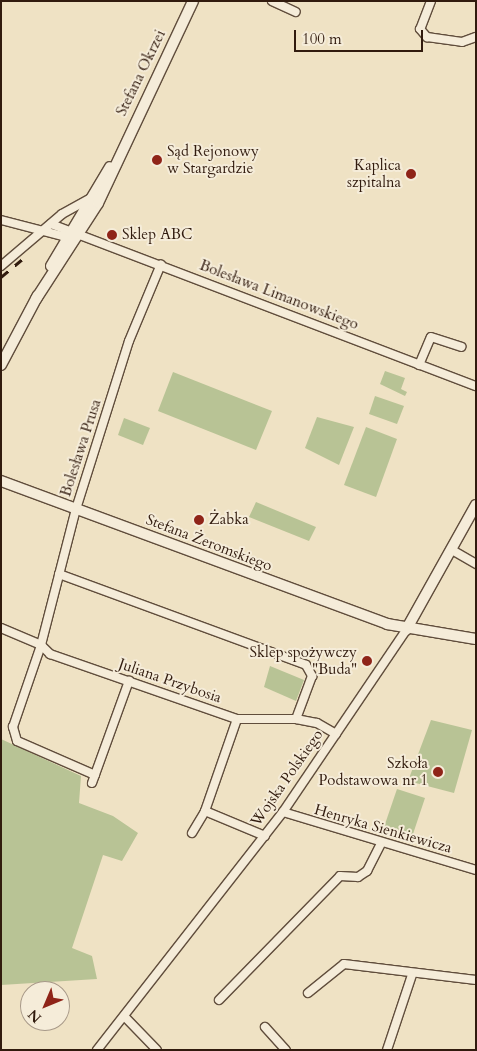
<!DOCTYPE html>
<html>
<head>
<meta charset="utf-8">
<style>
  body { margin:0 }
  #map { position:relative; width:477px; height:1051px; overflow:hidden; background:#efe2c4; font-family:Cardo,serif }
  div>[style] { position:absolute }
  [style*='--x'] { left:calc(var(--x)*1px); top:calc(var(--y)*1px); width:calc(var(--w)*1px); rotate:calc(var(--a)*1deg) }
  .green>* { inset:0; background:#b8c395 }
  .roads { filter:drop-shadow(1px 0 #604d3c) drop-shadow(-1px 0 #604d3c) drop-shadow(0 1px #604d3c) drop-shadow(0 -1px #604d3c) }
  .minor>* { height:8px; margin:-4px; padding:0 4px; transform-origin:4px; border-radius:4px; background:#f5ecd9 }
  .tertiary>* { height:10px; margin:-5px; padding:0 5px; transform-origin:5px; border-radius:5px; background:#f5ecd9 }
  .rail>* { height:2.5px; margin-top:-1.25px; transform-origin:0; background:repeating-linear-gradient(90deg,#311b0e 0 9px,transparent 0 18px) }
  .dots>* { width:14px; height:14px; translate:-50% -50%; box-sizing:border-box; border:2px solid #f5ecd9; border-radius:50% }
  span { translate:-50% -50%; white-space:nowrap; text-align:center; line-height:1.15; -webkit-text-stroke:4px #f5ecd9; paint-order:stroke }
  .street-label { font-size:15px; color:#311b0e }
  .poi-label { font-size:15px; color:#311b0e }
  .left { translate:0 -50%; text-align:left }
  .right { translate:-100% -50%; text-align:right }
  .frame { position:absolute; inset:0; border:2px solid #311b0e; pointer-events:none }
  .north { position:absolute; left:20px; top:981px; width:50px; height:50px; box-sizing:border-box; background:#f5ecd9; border:1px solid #a79888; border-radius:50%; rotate:225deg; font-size:14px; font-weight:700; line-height:20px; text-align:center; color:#311b0e }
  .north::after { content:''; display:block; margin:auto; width:18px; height:22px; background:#8f2418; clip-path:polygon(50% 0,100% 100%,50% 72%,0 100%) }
  .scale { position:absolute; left:294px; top:30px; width:129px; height:22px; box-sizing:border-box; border:2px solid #311b0e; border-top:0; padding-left:6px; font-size:15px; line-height:18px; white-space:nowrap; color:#311b0e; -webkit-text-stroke:4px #f5ecd9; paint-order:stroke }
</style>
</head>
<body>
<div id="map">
  <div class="green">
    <div style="clip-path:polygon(385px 371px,405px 378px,401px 389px,407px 392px,405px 396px,380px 384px)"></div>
    <div style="clip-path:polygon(173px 372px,272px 411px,256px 450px,158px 411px)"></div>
    <div style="clip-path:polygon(375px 396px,404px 406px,397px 424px,369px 414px)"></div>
    <div style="clip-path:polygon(317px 417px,354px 427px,339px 465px,305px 448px)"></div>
    <div style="clip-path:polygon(124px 418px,150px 428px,143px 445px,118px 435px)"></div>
    <div style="clip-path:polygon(366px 427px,397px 439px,376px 497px,344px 485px)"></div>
    <div style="clip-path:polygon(256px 502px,316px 527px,309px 541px,249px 517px)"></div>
    <div style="clip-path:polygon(270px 666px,304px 680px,296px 701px,264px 687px)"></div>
    <div style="clip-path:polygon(431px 720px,472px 730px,454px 793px,408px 781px)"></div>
    <div style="clip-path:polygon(1px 739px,81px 776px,79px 803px,113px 816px,138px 833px,122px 861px,103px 855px,72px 948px,92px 956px,97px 979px,1px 985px)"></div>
    <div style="clip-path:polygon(397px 789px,425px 798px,412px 837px,383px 830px)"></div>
  </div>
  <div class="roads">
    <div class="minor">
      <div style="--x:272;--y:1;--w:26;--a:25"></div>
      <div style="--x:431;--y:1;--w:30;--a:111"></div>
      <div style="--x:420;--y:29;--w:11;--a:49"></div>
      <div style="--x:427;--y:37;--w:35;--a:8"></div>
      <div style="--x:462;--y:42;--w:15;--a:-20"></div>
      <div style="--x:1;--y:220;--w:64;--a:14.5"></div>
      <div style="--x:63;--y:236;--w:10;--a:-24"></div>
      <div style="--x:51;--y:224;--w:455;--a:20.9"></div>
      <div style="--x:1;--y:266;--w:80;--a:-40.4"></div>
      <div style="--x:62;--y:214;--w:31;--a:-29"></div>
      <div style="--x:419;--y:365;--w:30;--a:-67"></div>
      <div style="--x:431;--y:337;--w:32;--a:18"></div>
      <div style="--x:452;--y:550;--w:28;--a:30"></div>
      <div style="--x:59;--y:574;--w:263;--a:20.2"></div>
      <div style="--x:306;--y:665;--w:13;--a:61"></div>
      <div style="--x:312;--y:676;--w:46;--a:110.4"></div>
      <div style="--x:1;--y:628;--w:43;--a:23"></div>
      <div style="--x:41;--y:645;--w:13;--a:45"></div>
      <div style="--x:50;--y:654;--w:198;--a:19.2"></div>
      <div style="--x:237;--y:719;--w:59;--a:0"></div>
      <div style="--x:296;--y:719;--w:21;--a:11"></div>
      <div style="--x:317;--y:723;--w:22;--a:30"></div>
      <div style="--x:95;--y:775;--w:85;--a:-156.4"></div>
      <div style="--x:17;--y:741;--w:15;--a:-106"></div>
      <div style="--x:13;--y:727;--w:87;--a:-71.1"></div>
      <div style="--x:41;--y:645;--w:140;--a:-75.6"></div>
      <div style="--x:76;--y:509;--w:176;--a:-72.5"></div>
      <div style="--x:129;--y:341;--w:83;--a:-67.4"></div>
      <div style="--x:92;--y:783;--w:109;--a:-70.1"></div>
      <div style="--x:205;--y:811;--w:65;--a:22.6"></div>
      <div style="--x:283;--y:812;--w:202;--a:16.7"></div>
      <div style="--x:192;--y:833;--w:26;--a:-59"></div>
      <div style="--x:205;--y:811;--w:97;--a:-70.8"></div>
      <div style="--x:308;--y:993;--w:46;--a:-38.9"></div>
      <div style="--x:344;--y:964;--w:133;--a:6.9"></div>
      <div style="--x:219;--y:1000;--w:173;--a:-45.7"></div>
      <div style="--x:340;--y:876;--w:18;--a:3"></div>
      <div style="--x:358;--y:877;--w:11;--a:-34"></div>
      <div style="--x:367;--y:871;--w:31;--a:-63"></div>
      <div style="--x:124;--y:1016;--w:47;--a:45.9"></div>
      <div style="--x:265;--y:1027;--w:31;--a:48"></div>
      <div style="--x:97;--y:1050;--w:302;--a:-52"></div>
      <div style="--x:283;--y:812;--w:220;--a:-55.9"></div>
      <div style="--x:387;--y:1050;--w:79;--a:-71.6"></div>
    </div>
    <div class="tertiary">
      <div style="--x:51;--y:266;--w:115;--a:-59.2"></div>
      <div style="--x:36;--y:299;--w:114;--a:-57.1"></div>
      <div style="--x:98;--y:203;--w:223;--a:-64.8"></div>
      <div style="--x:1;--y:365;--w:79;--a:-62.1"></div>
      <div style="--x:1;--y:481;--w:412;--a:20.3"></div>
      <div style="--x:387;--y:624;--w:90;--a:9.6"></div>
      <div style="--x:406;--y:630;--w:143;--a:-60.8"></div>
    </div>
  </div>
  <div class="rail">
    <div style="--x:1;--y:277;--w:31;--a:-40"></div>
  </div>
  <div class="dots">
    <div style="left:157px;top:160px;background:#8f2418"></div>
    <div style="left:411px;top:174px;background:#8f2418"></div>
    <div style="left:112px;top:235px;background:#8f2418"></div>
    <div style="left:199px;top:520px;background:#8f2418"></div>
    <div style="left:367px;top:661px;background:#8f2418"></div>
    <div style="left:438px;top:772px;background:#8f2418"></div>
  </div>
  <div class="street-label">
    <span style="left:141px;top:73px;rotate:-64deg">Stefana Okrzei</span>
    <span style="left:279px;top:295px;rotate:21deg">Bolesława Limanowskiego</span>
    <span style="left:81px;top:448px;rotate:-72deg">Bolesława Prusa</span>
    <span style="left:209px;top:543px;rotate:21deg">Stefana Żeromskiego</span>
    <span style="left:170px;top:681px;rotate:19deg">Juliana Przybosia</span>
    <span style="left:287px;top:778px;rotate:-55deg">Wojska Polskiego</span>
    <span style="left:383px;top:829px;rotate:16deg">Henryka Sienkiewicza</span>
  </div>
  <div class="poi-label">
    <span class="left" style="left:167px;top:160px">Sąd Rejonowy<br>w Stargardzie</span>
    <span class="right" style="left:401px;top:174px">Kaplica<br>szpitalna</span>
    <span class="left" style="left:122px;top:235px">Sklep ABC</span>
    <span class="left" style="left:209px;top:520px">Żabka</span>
    <span class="right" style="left:357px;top:661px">Sklep spożywczy<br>"Buda"</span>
    <span class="right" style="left:428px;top:772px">Szkoła<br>Podstawowa nr 1</span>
  </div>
  <div class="frame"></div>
  <div class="north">N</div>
  <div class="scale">100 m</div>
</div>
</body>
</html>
